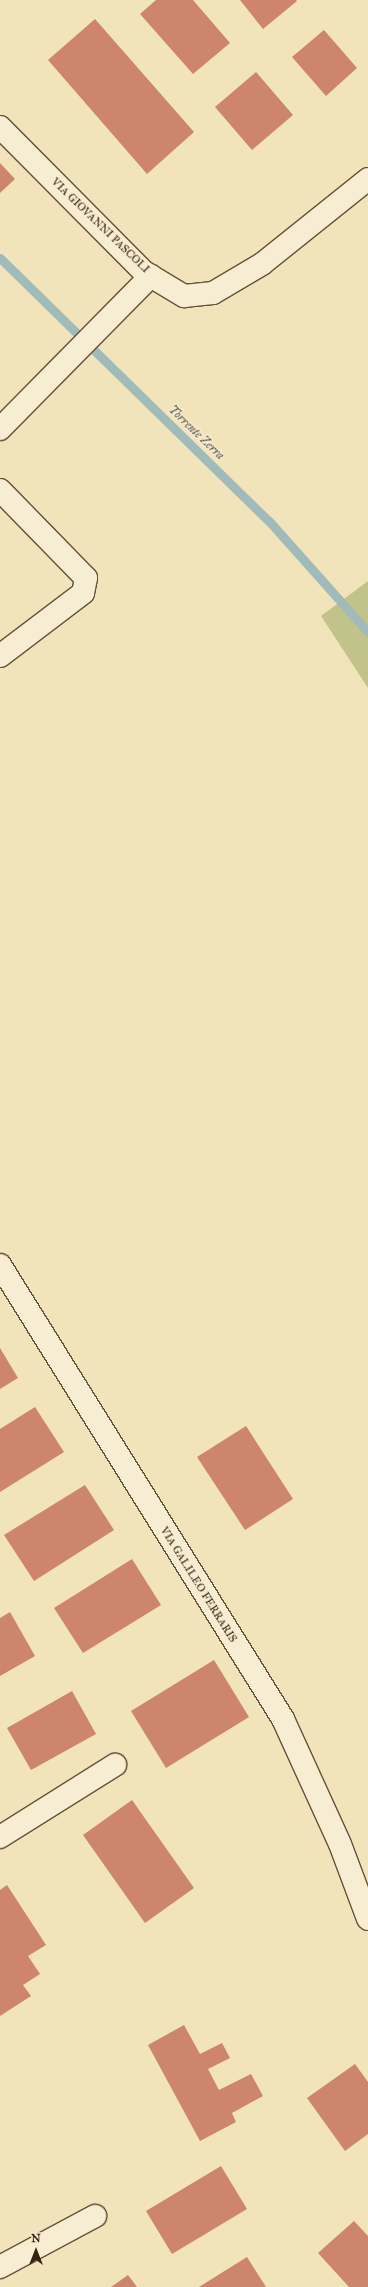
<!DOCTYPE html>
<html>
<head>
<meta charset="utf-8">
<style>
  body { margin:0 }
  #map { position:relative; width:368px; height:2287px; overflow:hidden; background:#f1e4ba; font-family:"IM FELL Great Primer",serif }
  div>[style] { position:absolute }
  [style*='--x'] { left:calc(var(--x)*1px); top:calc(var(--y)*1px); width:calc(var(--w)*1px); rotate:calc(var(--a)*1deg) }
  .green>* { inset:0; background:#c2c28b }
  .stream>* { height:9px; margin:-4.5px; padding:0 4.5px; transform-origin:4.5px; border-radius:4.5px; background:#a1bbbb }
  .building>* { inset:0; background:#cd856b }
  .roads { filter:drop-shadow(1px 0 #665139) drop-shadow(-1px 0 #665139) drop-shadow(0 1px #665139) drop-shadow(0 -1px #665139) }
  .minor>* { height:22px; margin:-11px; padding:0 11px; transform-origin:11px; border-radius:11px; background:#f6edd2 }
  span { translate:-50% -50%; white-space:nowrap; text-align:center; line-height:1.15; -webkit-text-stroke:3px #f6edd2; paint-order:stroke }
  .street-label { font-size:11px; color:#38200e }
  .water-label { font-size:12px; color:#584e42; font-style:italic }
  .north { position:absolute; left:16px; top:2231px; width:40px; height:40px; -webkit-text-stroke:3px #f6edd2; paint-order:stroke; rotate:0deg; font-size:11px; font-weight:700; line-height:16px; text-align:center; color:#38200e }
  .north::after { content:''; display:block; margin:auto; width:14px; height:18px; background:#38200e; clip-path:polygon(50% 0,100% 100%,50% 72%,0 100%) }
</style>
</head>
<body>
<div id="map">
  <div class="green">
    <div style="clip-path:polygon(368px 581px,368px 688px,321px 616px)"></div>
  </div>
  <div class="stream">
    <div style="--x:0;--y:258;--w:376;--a:44.4"></div>
    <div style="--x:269;--y:521;--w:149;--a:48.3"></div>
  </div>
  <div class="building">
    <div style="clip-path:polygon(156px 0,193px 0,230px 43px,193px 74px,140px 14px)"></div>
    <div style="clip-path:polygon(240px 0,296px 0,297px 1px,263px 29px)"></div>
    <div style="clip-path:polygon(95px 19px,194px 132px,147px 174px,48px 60px)"></div>
    <div style="clip-path:polygon(324px 30px,357px 68px,326px 96px,292px 57px)"></div>
    <div style="clip-path:polygon(256px 72px,293px 115px,252px 150px,215px 107px)"></div>
    <div style="clip-path:polygon(0 163px,15px 179px,0 193px)"></div>
    <div style="clip-path:polygon(0 1348px,18px 1378px,0 1389px)"></div>
    <div style="clip-path:polygon(35px 1407px,64px 1452px,0 1492px,0 1429px)"></div>
    <div style="clip-path:polygon(246px 1426px,293px 1499px,245px 1530px,197px 1457px)"></div>
    <div style="clip-path:polygon(85px 1485px,114px 1530px,34px 1581px,4px 1535px)"></div>
    <div style="clip-path:polygon(132px 1559px,161px 1605px,83px 1653px,54px 1608px)"></div>
    <div style="clip-path:polygon(10px 1612px,35px 1656px,0 1676px,0 1618px)"></div>
    <div style="clip-path:polygon(214px 1660px,249px 1717px,166px 1768px,131px 1711px)"></div>
    <div style="clip-path:polygon(72px 1691px,96px 1734px,31px 1770px,7px 1728px)"></div>
    <div style="clip-path:polygon(132px 1800px,194px 1888px,145px 1923px,83px 1835px)"></div>
    <div style="clip-path:polygon(7px 1885px,46px 1945px,28px 1956px,40px 1974px,23px 1985px,31px 1996px,0 2016px,0 1890px)"></div>
    <div style="clip-path:polygon(184px 2025px,200px 2054px,222px 2043px,230px 2058px,208px 2069px,219px 2090px,251px 2074px,263px 2096px,232px 2113px,236px 2122px,200px 2141px,148px 2045px)"></div>
    <div style="clip-path:polygon(355px 2064px,368px 2082px,368px 2134px,345px 2151px,307px 2098px)"></div>
    <div style="clip-path:polygon(221px 2166px,247px 2209px,172px 2254px,146px 2211px)"></div>
    <div style="clip-path:polygon(354px 2221px,368px 2236px,368px 2287px,349px 2287px,318px 2253px)"></div>
    <div style="clip-path:polygon(247px 2257px,266px 2287px,199px 2287px)"></div>
    <div style="clip-path:polygon(128px 2275px,137px 2287px,111px 2287px)"></div>
  </div>
  <div class="roads">
    <div class="minor">
      <div style="--x:0;--y:127;--w:204;--a:45.2"></div>
      <div style="--x:144;--y:272;--w:47;--a:31"></div>
      <div style="--x:184;--y:296;--w:29;--a:-6"></div>
      <div style="--x:213;--y:293;--w:57;--a:-30.6"></div>
      <div style="--x:262;--y:264;--w:136;--a:-38.7"></div>
      <div style="--x:0;--y:429;--w:215;--a:-45.4"></div>
      <div style="--x:0;--y:490;--w:123;--a:45.7"></div>
      <div style="--x:86;--y:578;--w:15;--a:101"></div>
      <div style="--x:83;--y:593;--w:104;--a:142.8"></div>
      <div style="--x:0;--y:1265;--w:535;--a:58.06"></div>
      <div style="--x:283;--y:1719;--w:137;--a:65.5"></div>
      <div style="--x:340;--y:1844;--w:80;--a:69.5"></div>
      <div style="--x:0;--y:1837;--w:136;--a:-32.1"></div>
      <div style="--x:0;--y:2267;--w:108;--a:-28.2"></div>
    </div>
  </div>
  <div class="street-label">
    <span style="left:100px;top:226px;rotate:44deg">VIA GIOVANNI PASCOLI</span>
    <span style="left:198px;top:1585px;rotate:58deg">VIA GALILEO FERRARIS</span>
  </div>
  <div class="water-label">
    <span style="left:196px;top:433px;rotate:44deg">Torrente Zerra</span>
  </div>
  <div class="north">N</div>
</div>
</body>
</html>
